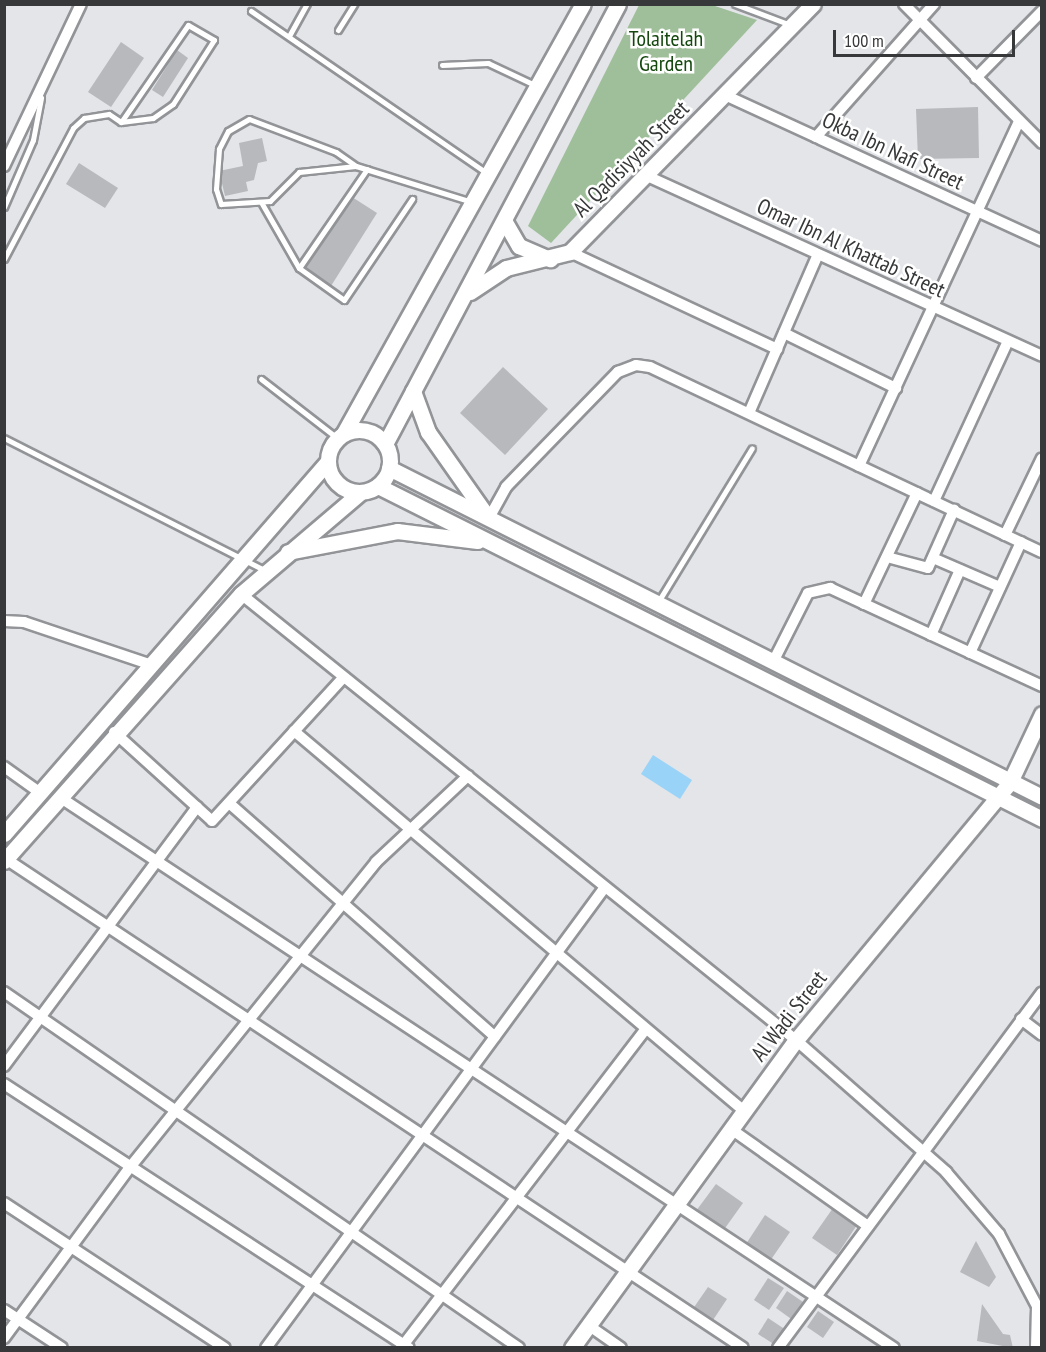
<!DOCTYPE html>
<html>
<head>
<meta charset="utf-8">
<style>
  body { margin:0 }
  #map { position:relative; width:1046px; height:1352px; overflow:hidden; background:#e3e5e9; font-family:"PT Sans Narrow",sans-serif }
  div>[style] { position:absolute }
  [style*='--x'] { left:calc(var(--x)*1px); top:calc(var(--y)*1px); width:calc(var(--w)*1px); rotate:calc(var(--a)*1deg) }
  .green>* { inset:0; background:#9fbe9a }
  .water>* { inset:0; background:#9ad3f8 }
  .building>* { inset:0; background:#b8b9bd }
  .roads { filter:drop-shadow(2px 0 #929497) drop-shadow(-2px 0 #929497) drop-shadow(0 2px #929497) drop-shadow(0 -2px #929497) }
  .lane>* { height:5px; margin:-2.5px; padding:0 2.5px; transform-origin:2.5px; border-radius:2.5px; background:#fff }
  .street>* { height:10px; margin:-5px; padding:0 5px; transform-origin:5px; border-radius:5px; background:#fff }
  .secondary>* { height:15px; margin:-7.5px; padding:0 7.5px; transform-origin:7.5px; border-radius:7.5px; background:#fff }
  .secondary>.ring { margin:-7.5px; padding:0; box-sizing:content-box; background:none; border:15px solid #fff; border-radius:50% }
  span { translate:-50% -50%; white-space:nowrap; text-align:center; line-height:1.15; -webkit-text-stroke:5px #fff; paint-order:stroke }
  .park-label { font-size:22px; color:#14480e }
  .street-label { font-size:22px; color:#373839 }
  .frame { position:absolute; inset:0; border:6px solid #373839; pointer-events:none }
  .scale { position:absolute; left:833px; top:30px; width:182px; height:27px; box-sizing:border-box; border:3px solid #373839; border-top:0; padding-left:8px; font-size:18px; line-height:21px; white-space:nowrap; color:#373839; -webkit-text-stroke:4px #fff; paint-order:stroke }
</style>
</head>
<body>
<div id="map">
  <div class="green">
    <div style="clip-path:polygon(639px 5px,712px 5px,757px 20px,551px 243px,528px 226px)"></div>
  </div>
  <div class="water">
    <div style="clip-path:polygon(653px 755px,692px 780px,680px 799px,641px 774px)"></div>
  </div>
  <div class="building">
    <div style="clip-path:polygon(121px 42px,144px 58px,111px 107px,88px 92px)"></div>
    <div style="clip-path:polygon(177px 50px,188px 58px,163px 97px,152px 90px)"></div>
    <div style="clip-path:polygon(978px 107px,979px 158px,918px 159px,916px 109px)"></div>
    <div style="clip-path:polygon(262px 138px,267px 161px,258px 163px,254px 180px,246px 182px,248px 191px,225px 196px,219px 171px,243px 166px,239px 143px)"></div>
    <div style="clip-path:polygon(79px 163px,118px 188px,105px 208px,66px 184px)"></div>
    <div style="clip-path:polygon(352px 197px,377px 213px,331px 286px,305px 269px)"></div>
    <div style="clip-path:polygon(503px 367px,548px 409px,505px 455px,460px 413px)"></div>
    <div style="clip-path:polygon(716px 1184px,743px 1203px,723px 1231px,696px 1211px)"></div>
    <div style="clip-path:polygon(833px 1208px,857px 1225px,837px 1255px,812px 1238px)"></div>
    <div style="clip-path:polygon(765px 1215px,790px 1232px,770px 1261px,746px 1244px)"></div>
    <div style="clip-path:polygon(976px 1241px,996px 1277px,989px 1287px,960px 1272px)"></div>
    <div style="clip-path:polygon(768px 1278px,784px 1288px,769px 1310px,754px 1300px)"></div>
    <div style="clip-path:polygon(708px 1287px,727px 1299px,709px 1326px,690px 1313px)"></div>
    <div style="clip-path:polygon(787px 1291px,806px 1304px,794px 1321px,776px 1308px)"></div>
    <div style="clip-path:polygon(982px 1304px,1003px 1334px,1010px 1335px,1013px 1348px,977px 1341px)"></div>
    <div style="clip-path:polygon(818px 1311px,834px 1322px,823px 1338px,807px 1327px)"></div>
    <div style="clip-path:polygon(768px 1318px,786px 1330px,775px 1345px,758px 1334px)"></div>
  </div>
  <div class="roads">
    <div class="lane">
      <div style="--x:735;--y:4;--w:57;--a:20.7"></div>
      <div style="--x:251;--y:11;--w:286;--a:34.5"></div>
      <div style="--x:338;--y:30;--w:31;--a:-58"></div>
      <div style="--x:289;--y:36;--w:37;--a:-61"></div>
      <div style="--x:442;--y:65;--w:46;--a:-2.5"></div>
      <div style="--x:488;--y:63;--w:54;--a:25.1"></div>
      <div style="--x:356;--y:166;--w:24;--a:-145"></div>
      <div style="--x:336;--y:152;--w:93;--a:-159.2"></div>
      <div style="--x:249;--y:119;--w:24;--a:150"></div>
      <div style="--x:228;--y:131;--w:20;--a:117"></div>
      <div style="--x:219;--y:149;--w:40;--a:94.3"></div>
      <div style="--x:216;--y:189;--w:16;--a:72"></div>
      <div style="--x:221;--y:204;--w:49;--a:-3.5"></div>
      <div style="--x:270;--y:201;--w:41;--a:-45"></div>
      <div style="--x:299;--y:172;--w:57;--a:-6"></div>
      <div style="--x:356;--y:166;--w:121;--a:17.2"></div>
      <div style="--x:261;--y:202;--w:76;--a:60.1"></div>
      <div style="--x:299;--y:268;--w:120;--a:-55.5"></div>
      <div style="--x:4;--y:207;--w:73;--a:-66.6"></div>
      <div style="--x:33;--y:140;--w:43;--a:-79.2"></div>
      <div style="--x:4;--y:259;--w:148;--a:-62.2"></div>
      <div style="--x:73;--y:128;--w:15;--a:-42"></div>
      <div style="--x:84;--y:118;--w:25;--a:-9"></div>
      <div style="--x:109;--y:114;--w:14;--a:34"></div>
      <div style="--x:121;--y:122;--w:32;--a:-7"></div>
      <div style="--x:153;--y:118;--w:24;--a:-35"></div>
      <div style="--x:173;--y:104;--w:76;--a:-57.4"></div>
      <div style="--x:214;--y:40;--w:30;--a:-150"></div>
      <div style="--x:188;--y:25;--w:118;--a:124.6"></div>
      <div style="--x:299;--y:268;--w:55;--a:35.4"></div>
      <div style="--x:344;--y:300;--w:122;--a:-56"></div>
      <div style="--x:261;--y:379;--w:96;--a:37.8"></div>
      <div style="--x:4;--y:438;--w:292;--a:26.9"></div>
      <div style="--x:658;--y:602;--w:180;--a:-58.6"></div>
    </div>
    <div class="street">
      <div style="--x:904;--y:4;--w:196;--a:45.2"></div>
      <div style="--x:976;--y:78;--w:94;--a:-45.4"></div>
      <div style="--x:727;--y:96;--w:347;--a:24.7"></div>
      <div style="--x:816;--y:137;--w:178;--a:-48.4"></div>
      <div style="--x:4;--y:166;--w:179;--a:-64.6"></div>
      <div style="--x:645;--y:175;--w:436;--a:24.5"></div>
      <div style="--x:570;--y:252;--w:229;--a:25.1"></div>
      <div style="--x:784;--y:333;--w:125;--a:26.2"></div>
      <div style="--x:749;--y:413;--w:173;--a:-66.5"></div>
      <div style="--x:859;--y:466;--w:379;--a:-65.1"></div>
      <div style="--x:934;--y:501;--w:176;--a:-65.2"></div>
      <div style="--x:489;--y:518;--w:35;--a:-61"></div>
      <div style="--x:506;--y:487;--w:161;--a:-45.8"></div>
      <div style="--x:618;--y:372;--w:19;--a:-21"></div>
      <div style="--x:636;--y:365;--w:14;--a:8"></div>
      <div style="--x:650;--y:367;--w:433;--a:25.3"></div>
      <div style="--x:1005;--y:535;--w:85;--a:-64.3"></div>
      <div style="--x:887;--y:557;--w:42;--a:15"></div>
      <div style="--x:928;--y:568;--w:64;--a:-65.9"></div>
      <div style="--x:933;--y:558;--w:73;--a:23.4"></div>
      <div style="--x:241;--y:594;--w:712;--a:38.79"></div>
      <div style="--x:796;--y:1040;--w:200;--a:41.3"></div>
      <div style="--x:946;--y:1172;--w:82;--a:49.5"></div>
      <div style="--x:999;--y:1234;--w:81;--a:62.2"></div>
      <div style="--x:1037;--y:1306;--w:42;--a:91.4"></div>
      <div style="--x:864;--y:604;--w:123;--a:-64.5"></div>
      <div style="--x:4;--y:621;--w:20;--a:3"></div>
      <div style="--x:24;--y:622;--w:135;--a:18.6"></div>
      <div style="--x:931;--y:635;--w:71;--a:-66"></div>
      <div style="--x:970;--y:653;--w:122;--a:-65.3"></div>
      <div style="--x:773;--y:662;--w:77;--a:-63.1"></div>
      <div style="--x:808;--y:593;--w:23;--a:-13"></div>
      <div style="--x:830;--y:588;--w:234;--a:24.8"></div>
      <div style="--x:294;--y:731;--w:589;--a:40.18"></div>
      <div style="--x:114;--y:732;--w:132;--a:42.2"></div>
      <div style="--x:212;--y:821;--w:195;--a:-47.5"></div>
      <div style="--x:4;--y:767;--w:43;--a:35.5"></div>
      <div style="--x:61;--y:798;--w:998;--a:33.44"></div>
      <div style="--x:229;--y:803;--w:354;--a:41.3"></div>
      <div style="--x:6;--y:859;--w:884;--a:33.56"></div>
      <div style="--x:4;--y:992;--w:626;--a:34.65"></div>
      <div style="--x:1021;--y:1019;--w:26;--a:37"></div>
      <div style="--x:4;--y:1066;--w:323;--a:-53.3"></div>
      <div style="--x:4;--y:1084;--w:483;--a:33.1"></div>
      <div style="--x:731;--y:1129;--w:168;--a:35.3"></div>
      <div style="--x:4;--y:1203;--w:264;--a:33.3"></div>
      <div style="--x:4;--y:1310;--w:69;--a:33.2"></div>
      <div style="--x:588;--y:1325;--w:40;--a:34.9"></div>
      <div style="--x:4;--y:1338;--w:214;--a:-53.6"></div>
      <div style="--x:131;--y:1166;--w:390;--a:-51.1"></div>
      <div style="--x:376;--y:862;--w:126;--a:-43.1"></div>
      <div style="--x:266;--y:1348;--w:572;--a:-53.67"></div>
      <div style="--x:401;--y:1348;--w:401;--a:-52.5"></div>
      <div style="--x:778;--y:1348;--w:443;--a:-53.4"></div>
    </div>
    <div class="secondary">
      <div style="--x:505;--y:222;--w:28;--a:60"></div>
      <div style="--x:519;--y:246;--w:34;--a:23"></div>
      <div style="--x:470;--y:292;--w:43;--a:-33.7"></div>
      <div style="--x:506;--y:268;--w:66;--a:-14"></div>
      <div style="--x:570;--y:252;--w:347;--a:-45.6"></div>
      <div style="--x:413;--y:391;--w:44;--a:69.9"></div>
      <div style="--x:428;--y:432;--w:99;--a:54.9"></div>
      <div class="ring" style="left:328px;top:430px;width:47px;height:47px"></div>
      <div style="--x:344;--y:433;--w:491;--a:-60.9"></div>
      <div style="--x:385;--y:444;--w:498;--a:-62.1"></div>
      <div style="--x:389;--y:468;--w:731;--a:26.74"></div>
      <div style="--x:378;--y:486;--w:743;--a:26.63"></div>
      <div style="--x:288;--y:552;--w:111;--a:-10.9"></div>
      <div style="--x:397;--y:531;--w:81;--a:7.1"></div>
      <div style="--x:4;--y:834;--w:492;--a:-49"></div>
      <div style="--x:4;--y:861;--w:357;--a:-48.4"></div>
      <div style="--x:241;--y:594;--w:157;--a:-40.4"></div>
      <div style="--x:572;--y:1348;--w:381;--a:-54"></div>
      <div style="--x:796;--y:1040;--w:335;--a:-50.3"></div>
      <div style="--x:1010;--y:782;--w:75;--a:-64.8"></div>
    </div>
  </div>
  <div class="park-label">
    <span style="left:666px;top:51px">Tolaitelah<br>Garden</span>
  </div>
  <div class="street-label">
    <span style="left:893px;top:151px;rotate:25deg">Okba Ibn Nafi Street</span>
    <span style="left:631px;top:159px;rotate:-45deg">Al Qadisiyyah Street</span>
    <span style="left:851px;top:248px;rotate:25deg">Omar Ibn Al Khattab Street</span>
    <span style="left:789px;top:1016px;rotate:-52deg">Al Wadi Street</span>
  </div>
  <div class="frame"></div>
  <div class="scale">100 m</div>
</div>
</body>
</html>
